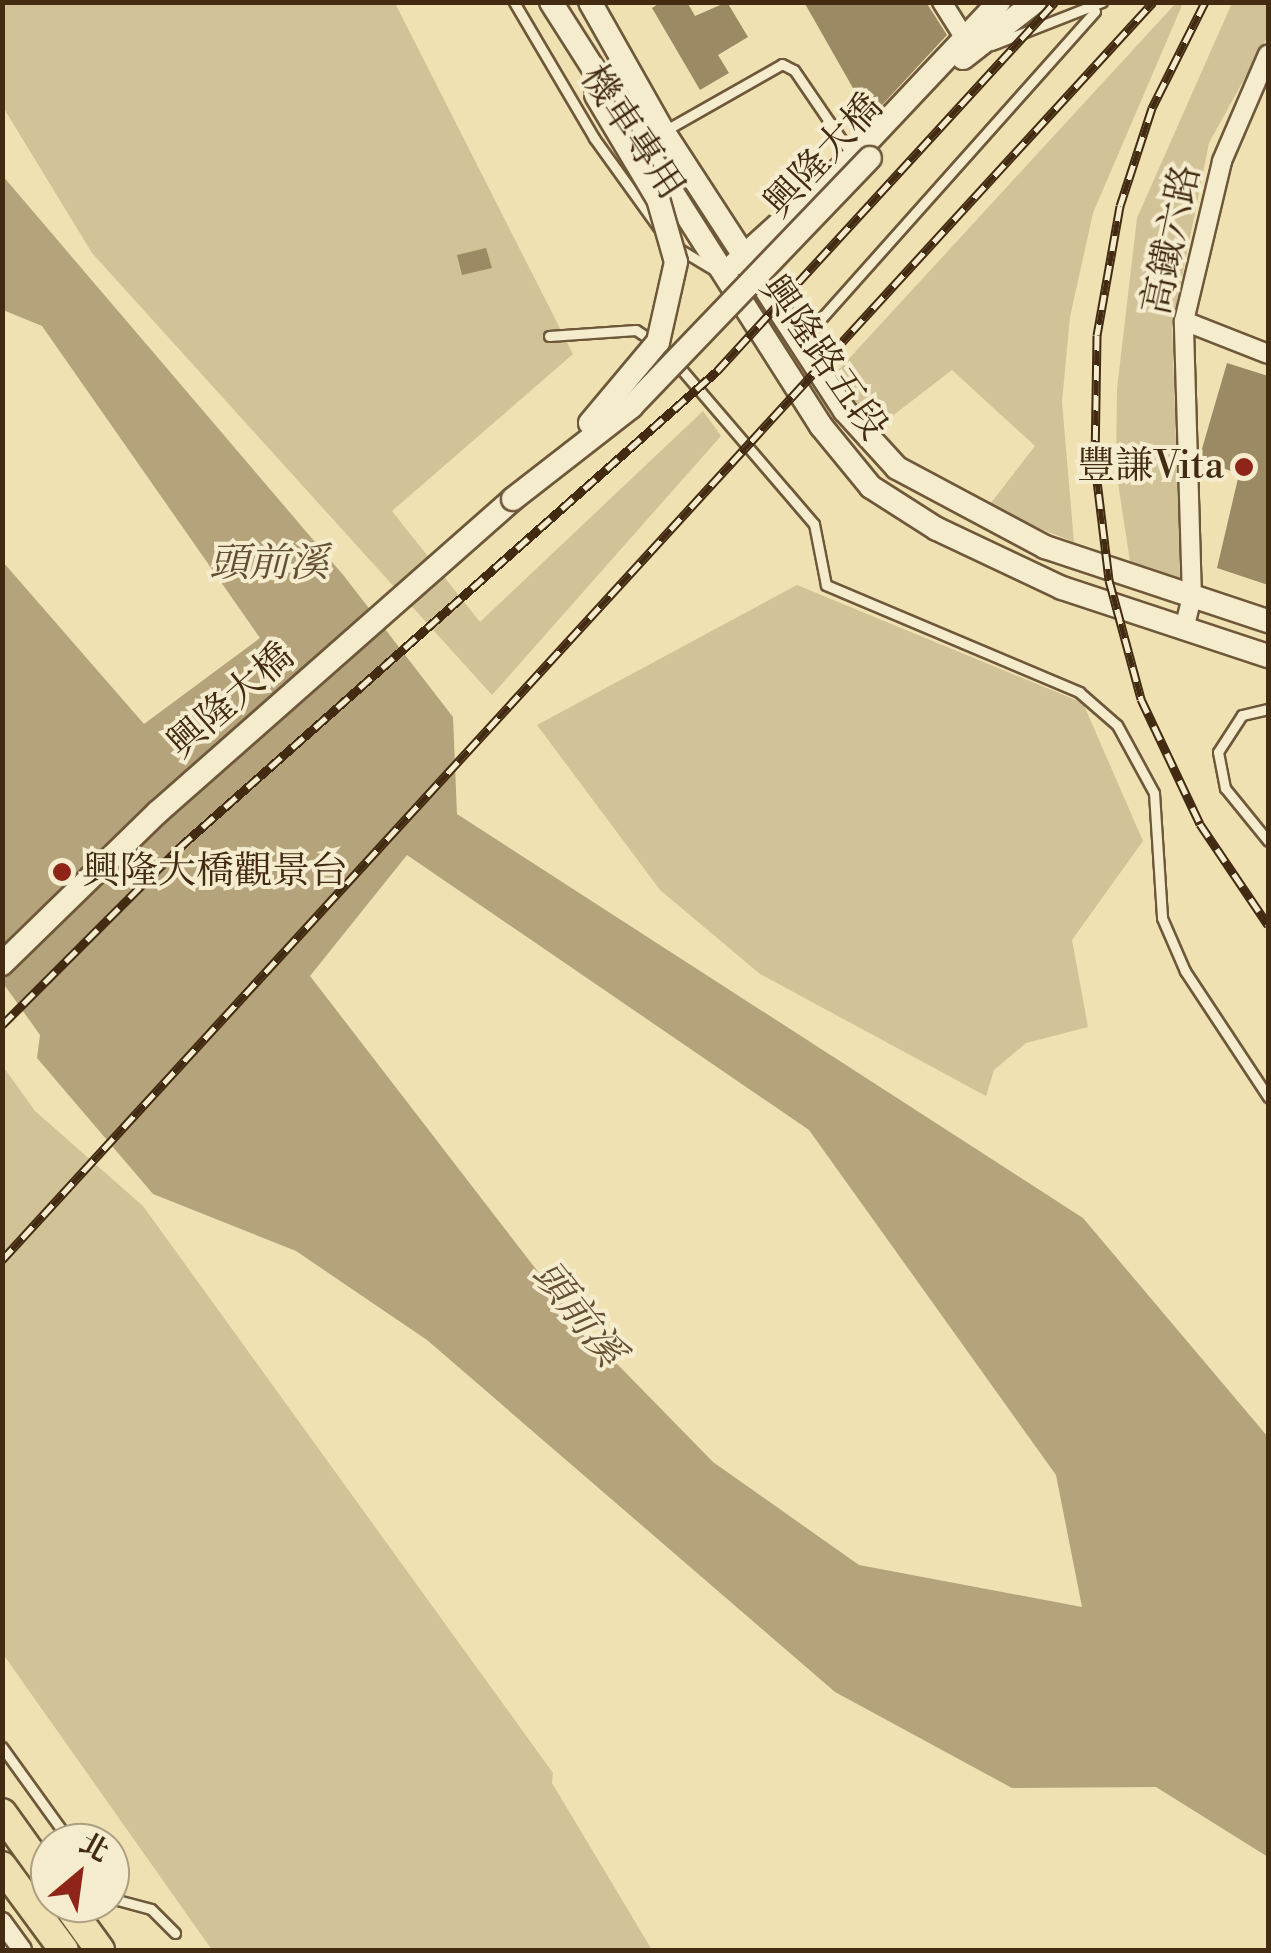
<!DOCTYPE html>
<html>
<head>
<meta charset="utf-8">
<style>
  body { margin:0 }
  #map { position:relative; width:1271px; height:1953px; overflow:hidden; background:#f0e1b3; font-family:"Libre Bodoni","Noto Serif TC",serif }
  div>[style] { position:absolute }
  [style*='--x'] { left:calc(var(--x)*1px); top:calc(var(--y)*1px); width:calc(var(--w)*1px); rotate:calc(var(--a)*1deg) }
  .green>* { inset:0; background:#d2c297 }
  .water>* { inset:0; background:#b5a37c }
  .building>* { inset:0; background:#9c8a65 }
  .roads { filter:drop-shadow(2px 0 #6e5839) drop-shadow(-2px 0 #6e5839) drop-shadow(0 2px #6e5839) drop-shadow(0 -2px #6e5839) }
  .service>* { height:9px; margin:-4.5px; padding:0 4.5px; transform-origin:4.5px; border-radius:4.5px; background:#f5ecce }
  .minor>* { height:18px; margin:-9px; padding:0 9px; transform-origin:9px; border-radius:9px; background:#f5ecce }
  .tertiary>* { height:22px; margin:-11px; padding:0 11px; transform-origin:11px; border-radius:11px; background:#f5ecce }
  .trunk>* { height:28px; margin:-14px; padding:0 14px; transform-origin:14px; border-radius:14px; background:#f0e1b3 }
  .rail>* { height:9px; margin-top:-4.5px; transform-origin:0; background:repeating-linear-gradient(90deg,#f5ecce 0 15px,#422b10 0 30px); box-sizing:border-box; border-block:2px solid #422b10 }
  .bridges { filter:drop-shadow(2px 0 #6e5839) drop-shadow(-2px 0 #6e5839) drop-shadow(0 2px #6e5839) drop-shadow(0 -2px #6e5839) }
  .tertiary-bridge>* { height:22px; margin:-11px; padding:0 11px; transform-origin:11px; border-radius:11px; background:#f5ecce }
  .dots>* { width:28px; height:28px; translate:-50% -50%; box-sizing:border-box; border:5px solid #f5ecce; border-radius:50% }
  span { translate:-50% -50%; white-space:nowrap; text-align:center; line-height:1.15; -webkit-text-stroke:8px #f5ecce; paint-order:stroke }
  .street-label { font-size:38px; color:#422b10 }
  .poi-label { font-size:38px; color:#422b10 }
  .right { translate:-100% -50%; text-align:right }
  .left { translate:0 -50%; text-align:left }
  .water-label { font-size:40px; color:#644f30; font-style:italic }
  .frame { position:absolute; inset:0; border:5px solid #422b10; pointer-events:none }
  .north { position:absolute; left:30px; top:1823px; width:100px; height:100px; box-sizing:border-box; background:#f5ecce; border:2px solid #ad9f82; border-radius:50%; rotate:29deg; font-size:28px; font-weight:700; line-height:40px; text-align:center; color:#422b10 }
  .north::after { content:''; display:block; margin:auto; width:35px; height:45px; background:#8f2418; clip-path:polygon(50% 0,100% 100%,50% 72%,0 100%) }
</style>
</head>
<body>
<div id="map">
  <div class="green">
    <div style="clip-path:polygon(3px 3px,395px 3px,573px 354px,392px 511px,480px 622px,703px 411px,721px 436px,492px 695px,92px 253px,3px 107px)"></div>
    <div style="clip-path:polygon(1176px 3px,1183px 3px,1093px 213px,1070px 317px,1062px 402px,1074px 542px,987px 508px,1035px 446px,952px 370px,878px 427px,833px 376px)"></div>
    <div style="clip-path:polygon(1232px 3px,1268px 3px,1268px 36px,1209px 143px,1172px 327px,1181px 578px,1131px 568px,1116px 470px,1117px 389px,1137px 218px)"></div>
    <div style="clip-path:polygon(797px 585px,1083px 703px,1143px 841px,1072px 940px,1088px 1027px,1026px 1043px,994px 1070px,986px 1096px,760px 974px,660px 890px,537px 725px)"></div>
    <div style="clip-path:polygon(2px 1065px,35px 1111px,143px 1206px,553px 1773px,552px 1783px,652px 1950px,212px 1950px,3px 1654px)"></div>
  </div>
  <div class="water">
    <div style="clip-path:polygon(evenodd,2px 175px,344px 576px,453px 717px,457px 814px,1083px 1218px,1268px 1437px,1268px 1857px,1156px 1787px,1012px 1788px,835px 1692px,427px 1340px,296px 1251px,153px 1194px,37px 1058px,40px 1035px,3px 983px,3px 562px,144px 724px,260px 638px,42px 326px,3px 310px,2px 175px,407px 855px,809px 1130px,1056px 1475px,1082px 1607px,859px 1565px,713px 1462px,579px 1325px,310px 976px,407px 855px)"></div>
  </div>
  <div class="building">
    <div style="clip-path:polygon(661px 2px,687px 2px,695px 16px,727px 2px,748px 37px,718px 55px,729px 73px,700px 90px,652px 8px)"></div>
    <div style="clip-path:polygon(804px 2px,926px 2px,947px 35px,870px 118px)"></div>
    <div style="clip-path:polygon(486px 248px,492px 268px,462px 275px,457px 255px)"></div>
    <div style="clip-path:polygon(1227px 363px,1268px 376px,1268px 585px,1217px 568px,1239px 474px,1199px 459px)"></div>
  </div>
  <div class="roads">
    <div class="service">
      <div style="--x:514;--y:2;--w:158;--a:59.5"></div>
      <div style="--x:594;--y:138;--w:110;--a:54.3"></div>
      <div style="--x:992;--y:45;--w:118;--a:-21.4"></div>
      <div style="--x:666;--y:130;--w:133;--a:-29.6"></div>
      <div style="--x:782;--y:64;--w:13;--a:27"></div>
      <div style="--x:794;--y:70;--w:103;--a:55.7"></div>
      <div style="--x:679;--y:249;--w:49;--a:30.8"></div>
      <div style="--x:549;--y:336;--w:87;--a:-3.9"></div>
      <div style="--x:636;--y:330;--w:22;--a:34"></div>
      <div style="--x:803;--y:339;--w:439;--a:-48.3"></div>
      <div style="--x:676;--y:363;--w:212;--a:49.4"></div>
      <div style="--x:814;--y:524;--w:62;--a:78.9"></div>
      <div style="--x:826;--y:585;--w:275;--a:22.9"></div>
      <div style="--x:1079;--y:692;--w:50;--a:41"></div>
      <div style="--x:1117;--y:725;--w:77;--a:61.4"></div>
      <div style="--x:1154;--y:793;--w:125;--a:86.3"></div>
      <div style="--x:1162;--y:918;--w:58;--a:66.5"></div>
      <div style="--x:1185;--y:971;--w:151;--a:56.6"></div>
      <div style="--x:1268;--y:709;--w:27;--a:167"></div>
      <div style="--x:1242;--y:715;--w:44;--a:123"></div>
      <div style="--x:1218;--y:752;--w:37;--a:79"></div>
      <div style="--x:1225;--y:788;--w:68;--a:50.9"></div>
      <div style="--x:2;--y:1747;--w:118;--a:54.3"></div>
      <div style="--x:110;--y:1898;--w:42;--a:15"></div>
      <div style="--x:151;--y:1909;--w:34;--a:45"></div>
    </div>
    <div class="minor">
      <div style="--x:942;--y:2;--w:41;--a:57.8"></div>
      <div style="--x:1184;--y:321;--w:90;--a:21.4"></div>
      <div style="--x:1184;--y:629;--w:32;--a:-76"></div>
      <div style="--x:1192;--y:598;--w:277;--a:-91.7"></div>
      <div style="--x:1184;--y:321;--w:164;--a:-76.6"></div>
      <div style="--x:1222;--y:161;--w:116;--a:-66.7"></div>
      <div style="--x:2;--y:1922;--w:34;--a:54"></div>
    </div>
    <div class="tertiary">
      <div style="--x:551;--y:2;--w:503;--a:57.51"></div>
      <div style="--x:821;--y:426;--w:79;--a:50.7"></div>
      <div style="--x:871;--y:487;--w:78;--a:32.5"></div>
      <div style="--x:937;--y:529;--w:138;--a:25.3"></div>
      <div style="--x:1062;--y:588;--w:217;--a:18.3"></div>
      <div style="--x:590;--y:2;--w:148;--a:60.5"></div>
      <div style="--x:663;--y:131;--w:334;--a:57"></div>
      <div style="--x:845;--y:411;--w:77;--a:47.6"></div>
      <div style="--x:897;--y:468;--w:168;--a:28.1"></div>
      <div style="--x:1045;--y:547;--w:235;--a:18.4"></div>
      <div style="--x:963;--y:58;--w:91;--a:-37.9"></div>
      <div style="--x:735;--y:264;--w:159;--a:-42.2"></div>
      <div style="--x:853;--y:157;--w:213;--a:-46.7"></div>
      <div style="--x:2;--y:964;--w:218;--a:-44.3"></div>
      <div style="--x:158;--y:812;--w:473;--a:-41.4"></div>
    </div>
    <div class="trunk">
      <div style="--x:2;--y:1813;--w:82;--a:54.4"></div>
      <div style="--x:2;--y:1866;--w:104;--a:53.6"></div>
      <div style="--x:66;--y:1903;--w:58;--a:54.1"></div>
    </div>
  </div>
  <div class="rail">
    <div style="--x:1205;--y:2;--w:119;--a:116.6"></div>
    <div style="--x:1152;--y:108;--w:103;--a:108.1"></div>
    <div style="--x:1120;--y:206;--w:131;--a:100.1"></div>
    <div style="--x:1097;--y:335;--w:129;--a:90.9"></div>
    <div style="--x:1095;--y:464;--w:117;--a:83.1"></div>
    <div style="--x:1109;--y:580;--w:123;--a:74.9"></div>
    <div style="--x:1141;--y:699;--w:138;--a:64.7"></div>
    <div style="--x:1200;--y:824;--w:122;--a:56"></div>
    <div style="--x:2;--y:1025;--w:252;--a:-45"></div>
    <div style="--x:180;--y:847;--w:718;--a:-41.55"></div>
    <div style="--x:717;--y:371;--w:500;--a:-47.51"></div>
    <div style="--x:2;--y:1260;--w:1705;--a:-47.54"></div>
  </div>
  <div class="bridges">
    <div class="tertiary-bridge">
      <div style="--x:590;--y:423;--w:106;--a:-50"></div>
      <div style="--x:658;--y:342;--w:82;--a:-77.3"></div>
      <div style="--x:676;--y:262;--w:66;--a:-105.9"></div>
      <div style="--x:658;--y:199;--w:121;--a:-120.8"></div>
      <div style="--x:513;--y:499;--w:150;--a:-37.9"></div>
      <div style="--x:631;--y:407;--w:345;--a:-46.2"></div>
    </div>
  </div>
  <div class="dots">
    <div style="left:1244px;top:467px;background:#8f2418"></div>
    <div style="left:62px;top:872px;background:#8f2418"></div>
  </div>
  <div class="street-label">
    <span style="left:632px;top:133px;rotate:56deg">機車專用</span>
    <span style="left:824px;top:156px;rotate:-47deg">興隆大橋</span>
    <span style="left:1172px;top:240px;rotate:-78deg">高鐵六路</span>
    <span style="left:823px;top:358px;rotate:55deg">興隆路五段</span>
    <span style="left:231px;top:701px;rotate:-41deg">興隆大橋</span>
  </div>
  <div class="poi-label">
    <span class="right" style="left:1224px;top:467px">豐謙Vita</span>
    <span class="left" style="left:82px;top:872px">興隆大橋觀景台</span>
  </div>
  <div class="water-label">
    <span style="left:269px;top:564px">頭前溪</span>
    <span style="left:578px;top:1314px;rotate:52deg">頭前溪</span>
  </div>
  <div class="frame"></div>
  <div class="north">北</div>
</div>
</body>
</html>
